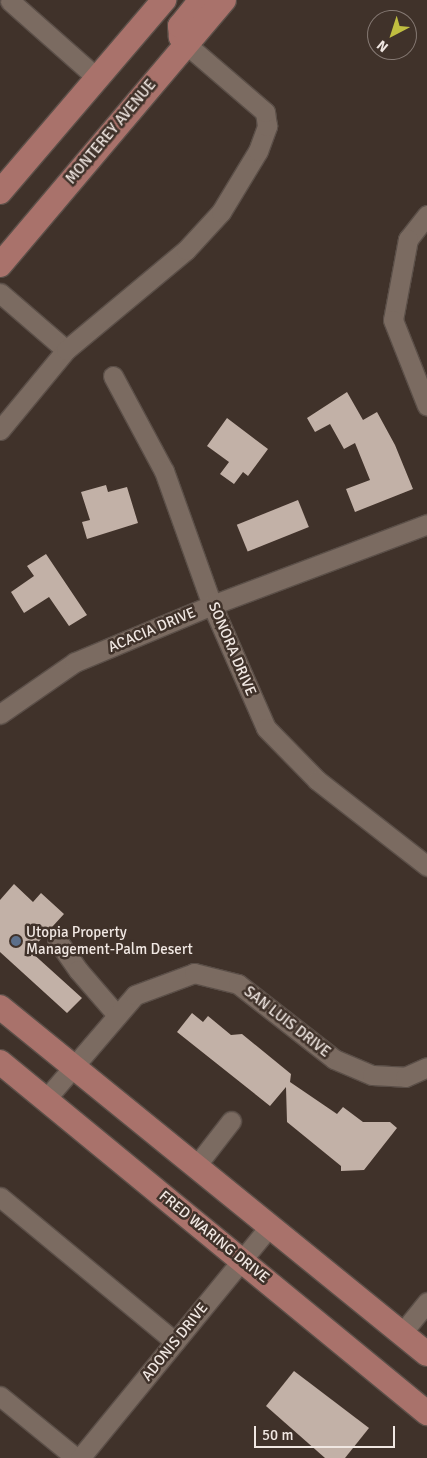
<!DOCTYPE html>
<html>
<head>
<meta charset="utf-8">
<style>
  body { margin:0 }
  #map { position:relative; width:427px; height:1458px; overflow:hidden; background:#40322a; font-family:Signika,sans-serif }
  div>[style] { position:absolute }
  [style*='--x'] { left:calc(var(--x)*1px); top:calc(var(--y)*1px); width:calc(var(--w)*1px); rotate:calc(var(--a)*1deg) }
  .building>* { inset:0; background:#c2b1a7; transform-origin:0 0 }
  .roads { filter:drop-shadow(1px 0 #5b4f48) drop-shadow(-1px 0 #5b4f48) drop-shadow(0 1px #5b4f48) drop-shadow(0 -1px #5b4f48) }
  .minor>* { height:19px; margin:-9.5px; padding:0 9.5px; transform-origin:9.5px; border-radius:9.5px; background:#7b6b61 }
  .major>* { height:24px; margin:-12px; padding:0 12px; transform-origin:12px; border-radius:12px; background:#a9726b }
  .dots>* { width:14px; height:14px; translate:-50% -50%; box-sizing:border-box; border:2px solid #40322a; border-radius:50% }
  span { translate:-50% -50%; white-space:nowrap; text-align:center; line-height:1.15; -webkit-text-stroke:5px #40322a; paint-order:stroke }
  .street-label { font-size:15px; color:#f0e7e2 }
  .poi-label { font-size:15px; color:#f0e7e2 }
  .left { translate:0 -50%; text-align:left }
  .north { position:absolute; left:367px; top:10px; width:50px; height:50px; box-sizing:border-box; background:#40322a; border:1px solid #867a74; border-radius:50%; rotate:220deg; font-size:14px; font-weight:700; line-height:20px; text-align:center; color:#f0e7e2 }
  .north::after { content:''; display:block; margin:auto; width:18px; height:22px; background:#c0be40; clip-path:polygon(50% 0,100% 100%,50% 72%,0 100%) }
  .scale { position:absolute; left:254px; top:1426px; width:141px; height:22px; box-sizing:border-box; border:2px solid #f0e7e2; border-top:0; padding-left:6px; font-size:15px; line-height:18px; white-space:nowrap; color:#f0e7e2; -webkit-text-stroke:4px #40322a; paint-order:stroke }
</style>
</head>
<body>
<div id="map">
  <div class="building">
    <i style="clip-path:polygon(347px 392px,363px 420px,377px 412px,395px 445px,413px 489px,355px 512px,346px 489px,370px 480px,355px 443px,344px 449px,330px 424px,315px 432px,307px 418px)"></i>
    <i style="clip-path:polygon(227px 418px,268px 449px,248px 476px,243px 472px,234px 484px,220px 474px,229px 462px,207px 446px)"></i>
    <i style="clip-path:polygon(106px 485px,108px 492px,127px 487px,138px 523px,87px 539px,82px 522px,90px 520px,81px 492px)"></i>
    <i style="left:298px;top:500px;width:29px;height:66px;rotate:68deg"></i>
    <i style="clip-path:polygon(46px 554px,87px 615px,69px 626px,49px 597px,24px 613px,11px 592px,34px 576px,27px 566px)"></i>
    <i style="clip-path:polygon(14px 884px,33px 902px,41px 893px,64px 914px,30px 951px,82px 998px,67px 1013px,0 952px,0 900px)"></i>
    <i style="clip-path:polygon(192px 1013px,203px 1022px,208px 1016px,231px 1035px,242px 1034px,291px 1074px,290px 1082px,337px 1114px,343px 1107px,363px 1122px,390px 1122px,397px 1128px,364px 1170px,341px 1171px,341px 1166px,287px 1122px,286px 1087px,270px 1106px,177px 1032px)"></i>
    <i style="clip-path:polygon(294px 1371px,369px 1428px,345px 1458px,325px 1458px,266px 1406px)"></i>
  </div>
  <div class="roads">
    <div class="minor">
      <i style="--x:10;--y:1;--w:116;--a:41.5"></i>
      <i style="--x:427;--y:215;--w:31;--a:128"></i>
      <i style="--x:408;--y:239;--w:82;--a:100.5"></i>
      <i style="--x:393;--y:320;--w:92;--a:68.4"></i>
      <i style="--x:0;--y:293;--w:87;--a:40.8"></i>
      <i style="--x:113;--y:376;--w:108;--a:61.8"></i>
      <i style="--x:164;--y:471;--w:142;--a:70.3"></i>
      <i style="--x:212;--y:605;--w:134;--a:66.3"></i>
      <i style="--x:266;--y:728;--w:73;--a:45.6"></i>
      <i style="--x:317;--y:780;--w:140;--a:38"></i>
      <i style="--x:0;--y:430;--w:104;--a:-50.5"></i>
      <i style="--x:66;--y:350;--w:156;--a:-39.8"></i>
      <i style="--x:186;--y:250;--w:52;--a:-47.4"></i>
      <i style="--x:221;--y:212;--w:71;--a:-58.8"></i>
      <i style="--x:258;--y:151;--w:27;--a:-70"></i>
      <i style="--x:267;--y:126;--w:14;--a:-98"></i>
      <i style="--x:265;--y:112;--w:104;--a:-139.3"></i>
      <i style="--x:0;--y:714;--w:91;--a:-34.7"></i>
      <i style="--x:75;--y:662;--w:148;--a:-22.6"></i>
      <i style="--x:212;--y:605;--w:230;--a:-20.6"></i>
      <i style="--x:57;--y:940;--w:37;--a:55"></i>
      <i style="--x:78;--y:970;--w:60;--a:49.1"></i>
      <i style="--x:45;--y:1100;--w:138;--a:-49.4"></i>
      <i style="--x:135;--y:995;--w:63;--a:-20.4"></i>
      <i style="--x:194;--y:973;--w:45;--a:14"></i>
      <i style="--x:238;--y:984;--w:122;--a:38"></i>
      <i style="--x:334;--y:1059;--w:41;--a:22.8"></i>
      <i style="--x:372;--y:1075;--w:33;--a:3"></i>
      <i style="--x:405;--y:1077;--w:24;--a:-24"></i>
      <i style="--x:196;--y:1166;--w:57;--a:-52.1"></i>
      <i style="--x:0;--y:1197;--w:227;--a:39.6"></i>
      <i style="--x:402;--y:1333;--w:40;--a:-51"></i>
      <i style="--x:0;--y:1396;--w:98;--a:39.2"></i>
      <i style="--x:80;--y:1458;--w:300;--a:-50.7"></i>
    </div>
    <div class="major">
      <i style="--x:186;--y:44;--w:9;--a:-126"></i>
      <i style="--x:181;--y:37;--w:11;--a:-95"></i>
      <i style="--x:180;--y:26;--w:33;--a:-51"></i>
      <i style="--x:0;--y:192;--w:253;--a:-49.5"></i>
      <i style="--x:0;--y:265;--w:347;--a:-49.8"></i>
      <i style="--x:0;--y:1007;--w:550;--a:39.1"></i>
      <i style="--x:0;--y:1062;--w:553;--a:39.42"></i>
    </div>
  </div>
  <div class="dots">
    <i style="left:16px;top:941px;background:#5c6f8a"></i>
  </div>
  <div class="street-label">
    <span style="left:111px;top:132px;rotate:-50deg">MONTEREY AVENUE</span>
    <span style="left:152px;top:630px;rotate:-23deg">ACACIA DRIVE</span>
    <span style="left:232px;top:649px;rotate:67deg">SONORA DRIVE</span>
    <span style="left:287px;top:1022px;rotate:38deg">SAN LUIS DRIVE</span>
    <span style="left:214px;top:1237px;rotate:39deg">FRED WARING DRIVE</span>
    <span style="left:175px;top:1342px;rotate:-51deg">ADONIS DRIVE</span>
  </div>
  <div class="poi-label">
    <span class="left" style="left:26px;top:941px">Utopia Property<br>Management-Palm Desert</span>
  </div>
  <div class="north">N</div>
  <div class="scale">50 m</div>
</div>
</body>
</html>
